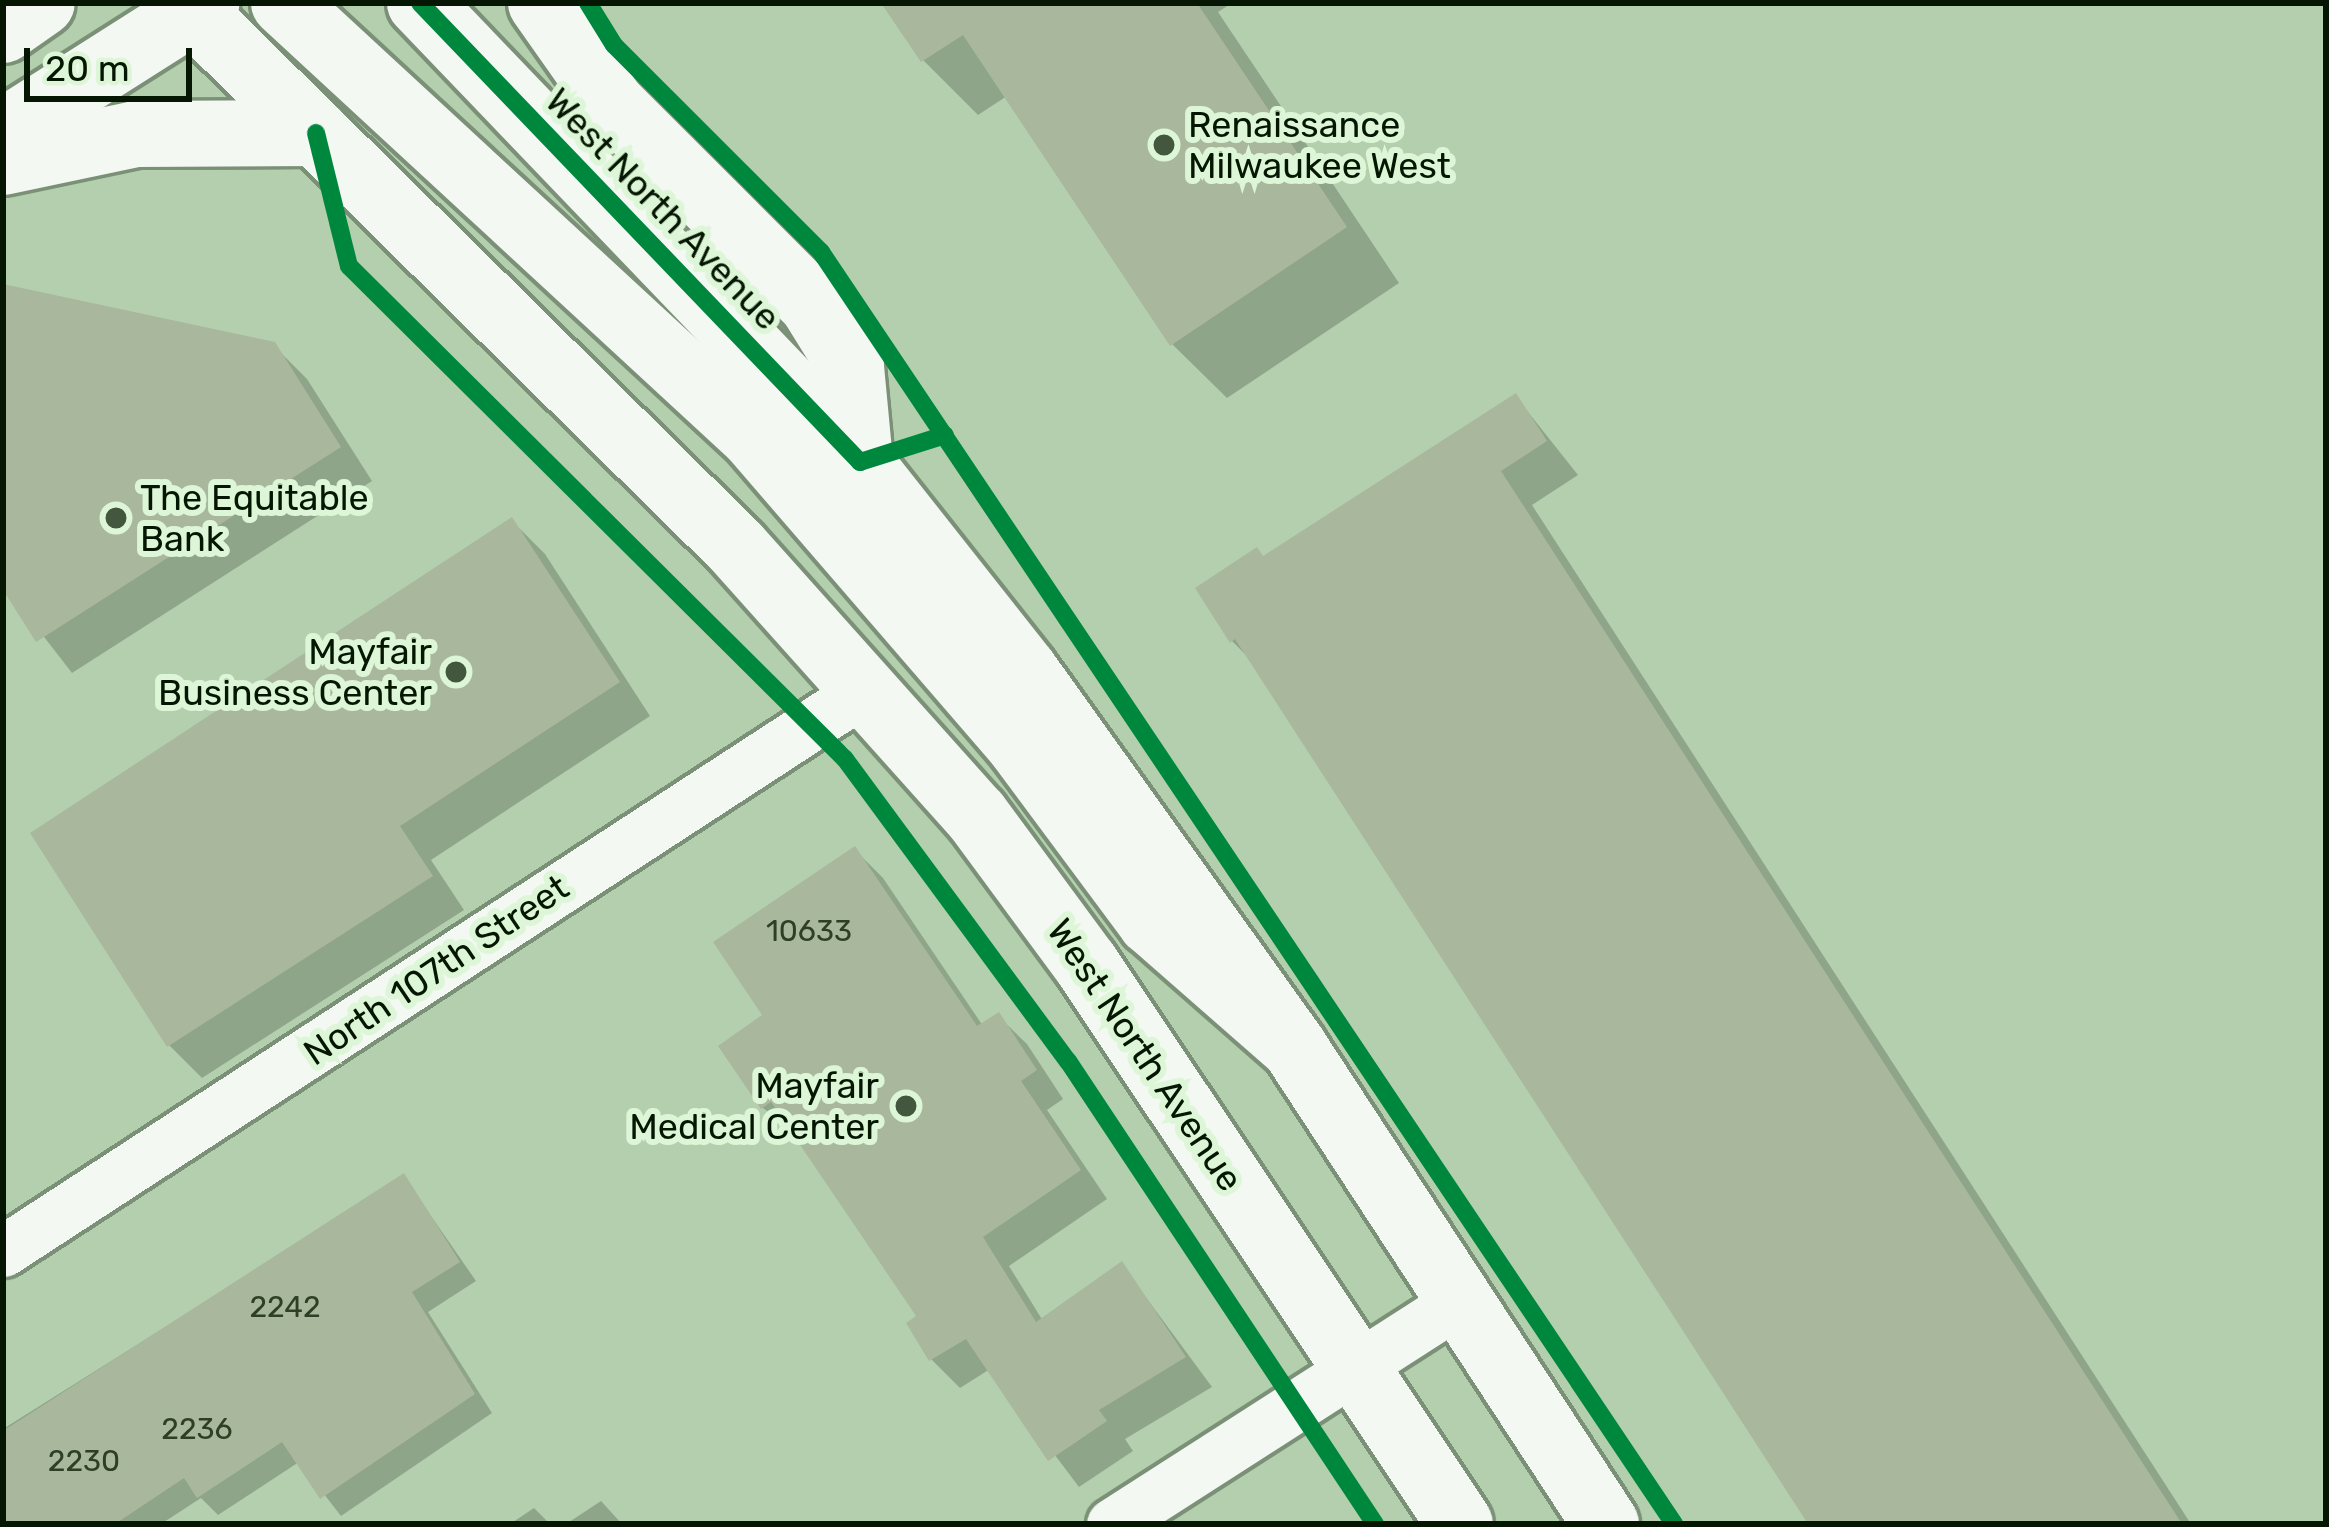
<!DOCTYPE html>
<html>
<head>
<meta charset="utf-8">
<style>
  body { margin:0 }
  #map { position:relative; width:2329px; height:1527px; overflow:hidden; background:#b3cfad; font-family:Rubik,sans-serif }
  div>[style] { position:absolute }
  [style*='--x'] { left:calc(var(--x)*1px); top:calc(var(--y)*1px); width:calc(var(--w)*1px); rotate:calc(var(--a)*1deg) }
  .shadow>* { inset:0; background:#0003 }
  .building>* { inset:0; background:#a9b89c }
  .roads { filter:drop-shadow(3px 0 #7b9177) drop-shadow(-3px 0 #7b9177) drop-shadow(0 3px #7b9177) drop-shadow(0 -3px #7b9177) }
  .minor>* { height:51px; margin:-25.5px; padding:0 25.5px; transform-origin:25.5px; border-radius:25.5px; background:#f4f8f3 }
  .secondary>* { height:66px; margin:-33px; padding:0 33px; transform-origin:33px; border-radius:33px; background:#f4f8f3 }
  .primary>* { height:66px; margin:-33px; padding:0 33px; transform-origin:33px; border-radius:33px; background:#f4f8f3 }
  .cycleway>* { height:18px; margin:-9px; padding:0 9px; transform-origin:9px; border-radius:9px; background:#00873e }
  .dots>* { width:33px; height:33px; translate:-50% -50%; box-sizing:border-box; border:6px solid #ddf6d7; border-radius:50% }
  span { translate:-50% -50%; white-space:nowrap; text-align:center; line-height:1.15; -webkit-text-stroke:12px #ddf6d7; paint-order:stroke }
  .number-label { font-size:30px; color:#2e3f28 }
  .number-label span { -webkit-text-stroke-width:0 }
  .poi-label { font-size:36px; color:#051702 }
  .left { translate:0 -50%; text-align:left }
  .right { translate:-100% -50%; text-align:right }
  .street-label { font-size:36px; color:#051702 }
  .frame { position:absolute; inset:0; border:6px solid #051702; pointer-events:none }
  .scale { position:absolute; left:24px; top:48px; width:168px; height:54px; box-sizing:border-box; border:6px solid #051702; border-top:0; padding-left:15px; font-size:36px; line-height:42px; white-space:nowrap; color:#051702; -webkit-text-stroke:9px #ddf6d7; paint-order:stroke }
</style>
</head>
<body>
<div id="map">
  <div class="shadow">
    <i style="clip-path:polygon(885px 3px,1232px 3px,1218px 12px,1399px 283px,1227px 398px,1172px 344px,1007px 96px,978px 115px,923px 60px)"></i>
    <i style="clip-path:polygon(3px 301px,273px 345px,307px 379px,372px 481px,72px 673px,3px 584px)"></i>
    <i style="clip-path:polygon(1516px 397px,1578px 475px,1532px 505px,2191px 1524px,1811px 1524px,1254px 663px,1232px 641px,1264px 559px)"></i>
    <i style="clip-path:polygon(512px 521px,545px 554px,650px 716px,431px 860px,464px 910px,202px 1078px,169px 1045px)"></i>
    <i style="clip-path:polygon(855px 850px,883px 878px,983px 1026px,998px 1016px,1027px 1044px,1063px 1099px,1047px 1110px,1107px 1199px,1009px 1266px,1043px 1321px,1122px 1265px,1212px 1387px,1125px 1439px,1133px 1451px,1079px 1487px,990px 1369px,960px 1388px,932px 1360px,921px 1317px,796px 1133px,763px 1108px,766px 1016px)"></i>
    <i style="clip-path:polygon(404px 1177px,476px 1281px,428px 1312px,492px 1413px,341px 1516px,299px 1462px,218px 1515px,201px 1498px,161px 1524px,3px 1524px,3px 1429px)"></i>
    <i style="clip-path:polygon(601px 1501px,622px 1524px,566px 1524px)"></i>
    <i style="clip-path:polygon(534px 1508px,550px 1524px,510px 1524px)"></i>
  </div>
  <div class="building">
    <i style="clip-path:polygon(881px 3px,1197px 3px,1347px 227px,1170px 346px,963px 35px,921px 62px)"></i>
    <i style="clip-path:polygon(3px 284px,275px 342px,341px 447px,36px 642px,3px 590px)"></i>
    <i style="clip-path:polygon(1516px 393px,1547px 441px,1501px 471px,2182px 1524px,1808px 1524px,1235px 639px,1230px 643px,1195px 588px,1257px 547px,1263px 556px)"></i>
    <i style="clip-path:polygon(512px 517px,620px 682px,400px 826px,433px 876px,167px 1047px,30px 833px)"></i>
    <i style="clip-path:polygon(855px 846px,977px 1026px,999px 1012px,1037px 1070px,1021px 1081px,1081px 1170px,983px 1237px,1036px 1322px,1122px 1261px,1186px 1357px,1099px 1410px,1107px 1421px,1048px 1461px,966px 1339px,929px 1361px,906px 1323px,916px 1316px,771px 1102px,761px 1109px,718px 1046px,762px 1015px,713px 942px)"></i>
    <i style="clip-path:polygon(404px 1173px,460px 1262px,412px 1292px,475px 1394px,320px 1499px,282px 1442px,197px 1498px,184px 1478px,115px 1524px,3px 1524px,3px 1431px)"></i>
  </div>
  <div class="roads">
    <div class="minor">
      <i style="--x:3;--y:1251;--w:1032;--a:-33.06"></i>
      <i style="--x:1112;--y:1524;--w:411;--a:-32.7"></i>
    </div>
    <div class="secondary">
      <i style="--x:184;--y:3;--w:776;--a:44.58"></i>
      <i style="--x:737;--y:548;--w:358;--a:48.2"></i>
      <i style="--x:976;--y:815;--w:185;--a:53.6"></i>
      <i style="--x:1086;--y:964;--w:673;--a:56.26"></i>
      <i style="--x:420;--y:3;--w:636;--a:46.21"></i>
      <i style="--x:860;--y:462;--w:266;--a:51.7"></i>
      <i style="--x:1025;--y:671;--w:462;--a:54.4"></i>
      <i style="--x:1294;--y:1047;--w:570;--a:56.81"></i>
    </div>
    <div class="primary">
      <i style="--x:284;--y:3;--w:638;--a:42.71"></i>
      <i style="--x:753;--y:436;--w:411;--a:49.2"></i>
      <i style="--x:1021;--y:747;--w:218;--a:53.4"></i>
      <i style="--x:1151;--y:922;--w:190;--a:41.2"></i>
      <i style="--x:541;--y:3;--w:123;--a:54.9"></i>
      <i style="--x:612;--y:104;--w:283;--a:45"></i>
      <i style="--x:812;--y:304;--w:74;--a:58.2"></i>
      <i style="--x:851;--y:367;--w:95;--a:84.6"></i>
      <i style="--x:3;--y:30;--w:47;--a:-34.7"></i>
      <i style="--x:3;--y:132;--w:241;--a:-32.4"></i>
      <i style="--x:3;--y:162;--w:136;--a:-11.9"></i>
      <i style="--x:136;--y:134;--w:180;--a:-0.3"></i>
    </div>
  </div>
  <div class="cycleway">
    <i style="--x:420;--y:3;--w:636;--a:46.21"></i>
    <i style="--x:860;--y:462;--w:89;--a:-17.6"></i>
    <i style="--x:588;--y:3;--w:49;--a:58.2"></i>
    <i style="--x:614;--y:45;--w:293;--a:45"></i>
    <i style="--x:821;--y:252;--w:1532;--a:56.15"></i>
    <i style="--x:316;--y:133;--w:137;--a:76.1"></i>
    <i style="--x:349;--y:266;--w:699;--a:44.83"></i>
    <i style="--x:845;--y:759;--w:375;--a:53.6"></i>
    <i style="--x:1068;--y:1061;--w:556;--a:56.45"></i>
  </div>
  <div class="dots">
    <i style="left:1164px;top:145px;background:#42573e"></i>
    <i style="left:116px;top:518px;background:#42573e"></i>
    <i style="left:456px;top:672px;background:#42573e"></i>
    <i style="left:906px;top:1106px;background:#42573e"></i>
  </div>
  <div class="number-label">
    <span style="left:809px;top:931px">10633</span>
    <span style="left:285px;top:1307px">2242</span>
    <span style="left:197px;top:1429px">2236</span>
    <span style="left:84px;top:1461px">2230</span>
  </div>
  <div class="poi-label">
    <span class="left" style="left:1188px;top:145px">Renaissance<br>Milwaukee West</span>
    <span class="left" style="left:140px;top:518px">The Equitable<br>Bank</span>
    <span class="right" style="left:432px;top:672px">Mayfair<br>Business Center</span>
    <span class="right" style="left:879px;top:1106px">Mayfair<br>Medical Center</span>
  </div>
  <div class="street-label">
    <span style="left:663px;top:209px;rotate:46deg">West North Avenue</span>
    <span style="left:436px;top:970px;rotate:-34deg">North 107th Street</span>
    <span style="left:1145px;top:1055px;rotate:56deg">West North Avenue</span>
  </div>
  <div class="frame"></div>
  <div class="scale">20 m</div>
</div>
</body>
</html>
